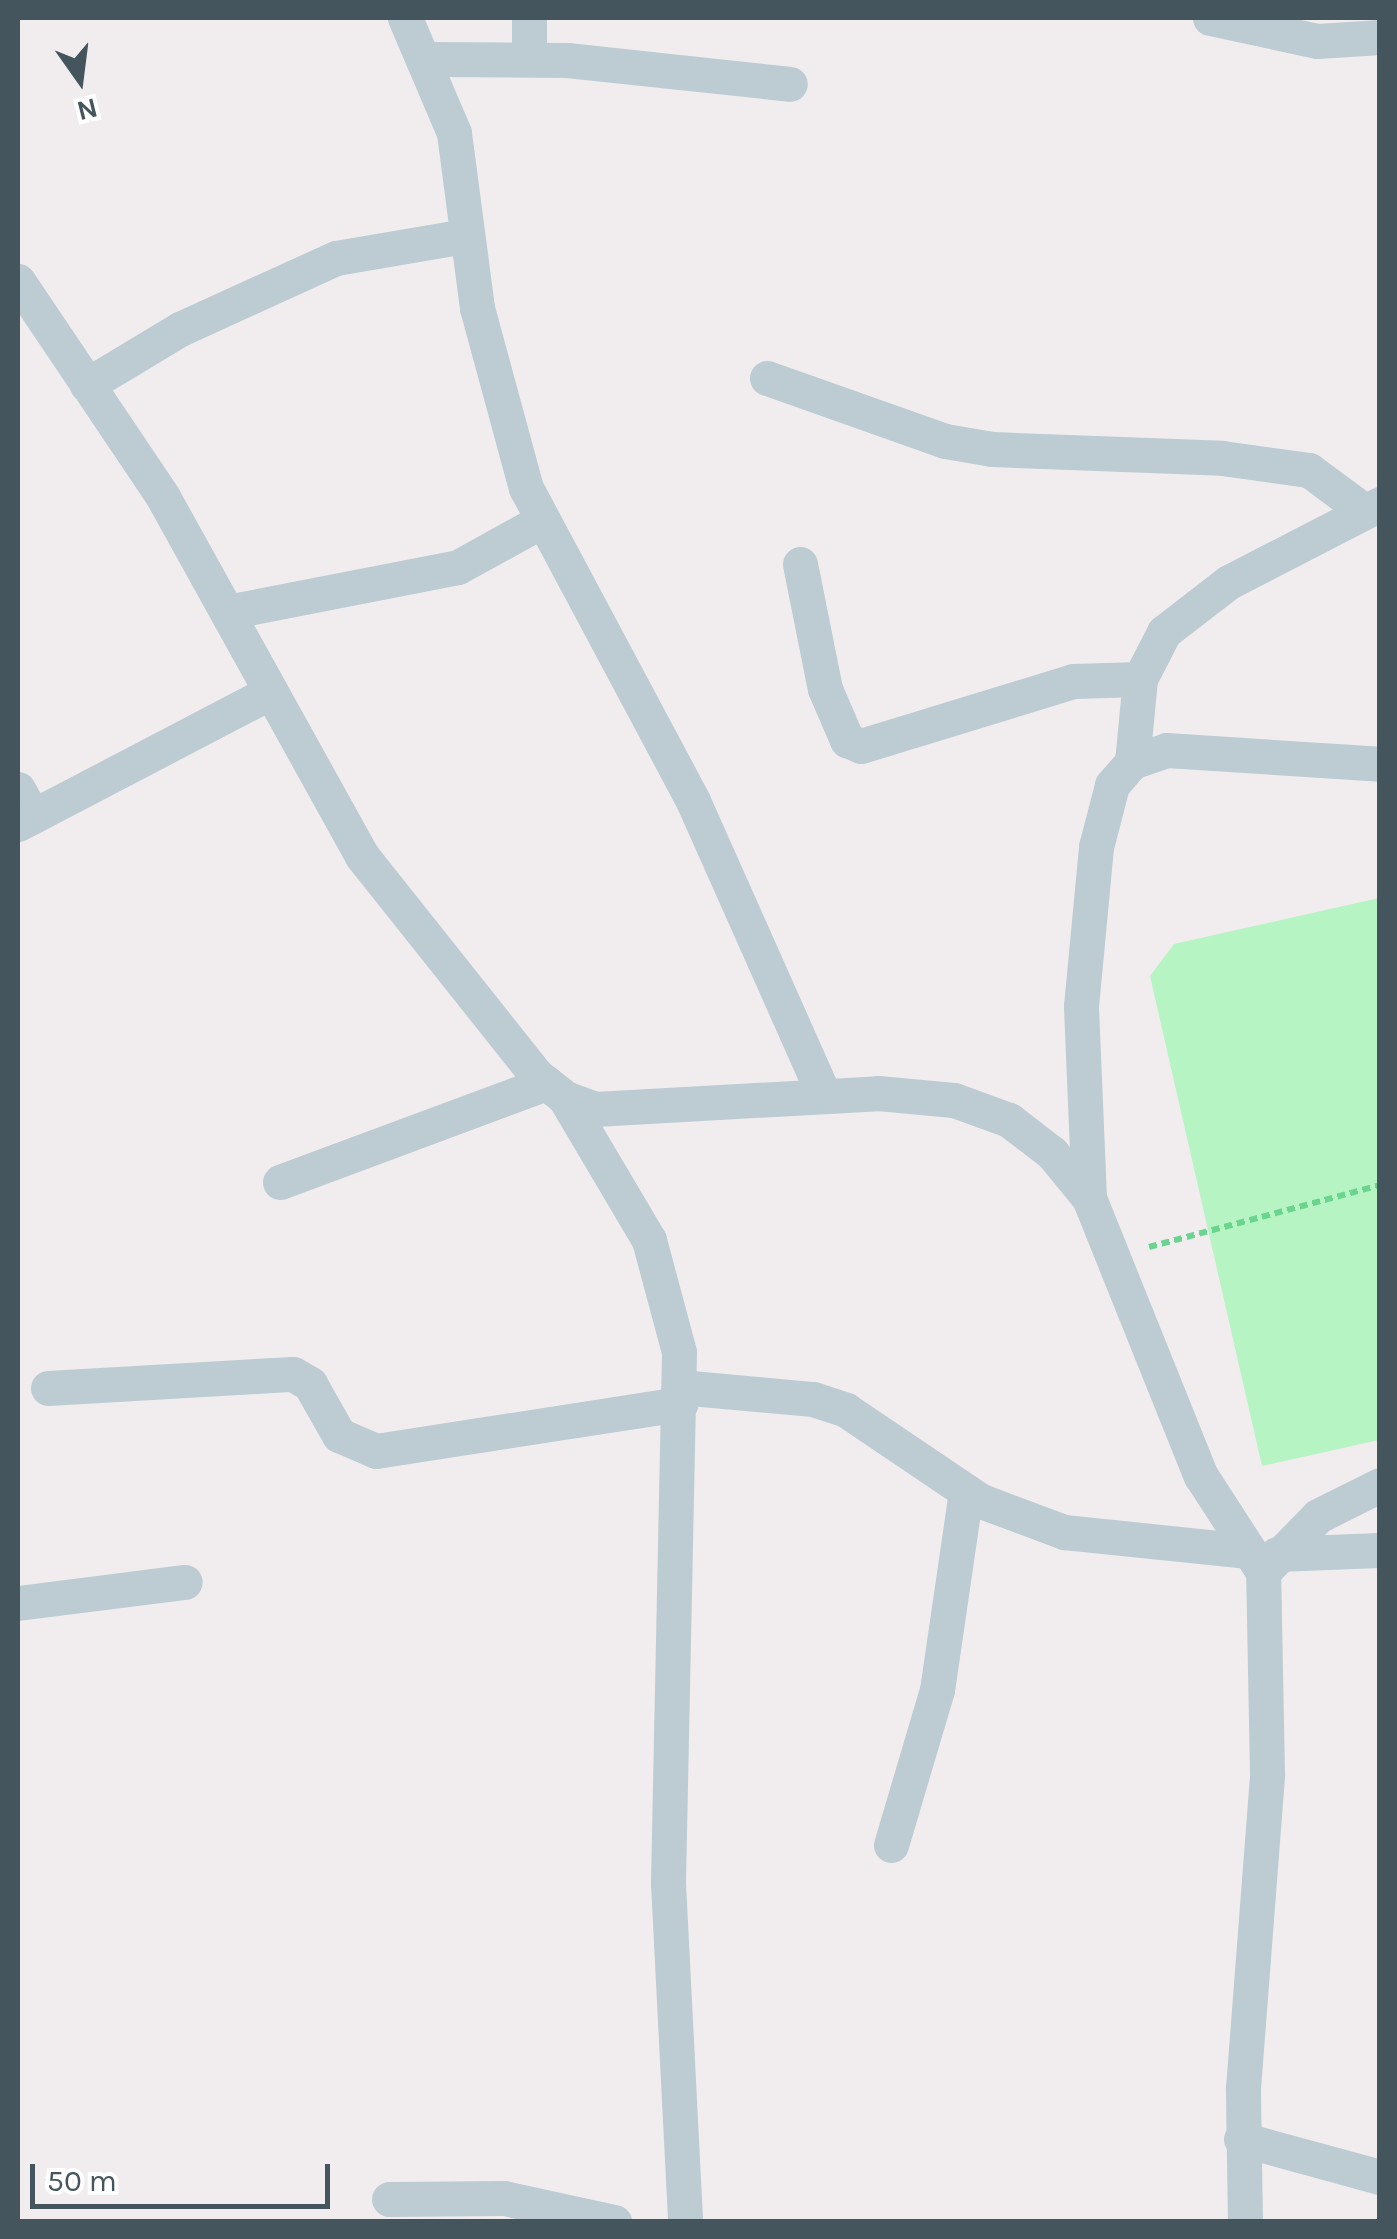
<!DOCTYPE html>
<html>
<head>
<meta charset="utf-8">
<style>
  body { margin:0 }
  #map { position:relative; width:1397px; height:2239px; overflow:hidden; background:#f1edee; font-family:Karla,sans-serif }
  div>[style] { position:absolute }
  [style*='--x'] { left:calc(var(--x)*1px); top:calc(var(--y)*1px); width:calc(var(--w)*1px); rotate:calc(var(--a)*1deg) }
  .green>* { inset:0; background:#b6f4c4 }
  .path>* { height:6px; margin-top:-3px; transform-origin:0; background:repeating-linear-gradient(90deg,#6bd58f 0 8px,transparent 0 13px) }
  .minor>* { height:35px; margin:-17.5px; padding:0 17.5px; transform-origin:17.5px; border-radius:17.5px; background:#bcccd2 }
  span { translate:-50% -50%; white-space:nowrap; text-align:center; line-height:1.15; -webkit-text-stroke:10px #fff; paint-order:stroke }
  .frame { position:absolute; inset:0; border:20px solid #44555d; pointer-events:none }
  .north { position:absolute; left:30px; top:30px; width:100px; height:100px; -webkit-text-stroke:8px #fff; paint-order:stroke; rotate:166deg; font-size:28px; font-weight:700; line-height:40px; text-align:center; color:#44555d }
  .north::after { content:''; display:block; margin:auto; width:35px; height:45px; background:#44555d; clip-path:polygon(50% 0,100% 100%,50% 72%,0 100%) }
  .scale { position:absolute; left:30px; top:2164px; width:300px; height:45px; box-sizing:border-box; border:5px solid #44555d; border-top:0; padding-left:12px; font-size:30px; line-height:35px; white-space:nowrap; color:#44555d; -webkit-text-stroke:8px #fff; paint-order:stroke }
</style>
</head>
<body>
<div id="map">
  <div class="green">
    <i style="clip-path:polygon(1379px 898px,1379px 1440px,1262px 1466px,1150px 976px,1174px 944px)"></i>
  </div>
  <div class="path">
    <i style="--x:1149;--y:1247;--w:239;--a:-15"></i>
  </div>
  <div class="minor">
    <i style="--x:405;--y:18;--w:125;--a:66.9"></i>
    <i style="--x:454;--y:133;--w:177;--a:82.5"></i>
    <i style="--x:477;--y:308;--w:187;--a:74.8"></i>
    <i style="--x:526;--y:488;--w:355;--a:61.9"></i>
    <i style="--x:693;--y:801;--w:320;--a:66"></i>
    <i style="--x:1210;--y:18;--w:109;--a:12.1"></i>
    <i style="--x:1317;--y:41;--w:63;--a:-3.6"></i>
    <i style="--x:529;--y:57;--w:39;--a:-90"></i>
    <i style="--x:426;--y:59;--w:141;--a:0.4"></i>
    <i style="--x:567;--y:60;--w:224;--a:6.1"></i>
    <i style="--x:18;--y:281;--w:260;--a:56.1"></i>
    <i style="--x:163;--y:497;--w:410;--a:61"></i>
    <i style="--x:362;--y:856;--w:280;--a:51.5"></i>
    <i style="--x:536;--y:1075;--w:37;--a:38"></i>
    <i style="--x:565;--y:1098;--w:32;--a:20"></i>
    <i style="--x:595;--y:1109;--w:283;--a:-3.2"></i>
    <i style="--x:878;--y:1093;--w:76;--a:5.3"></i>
    <i style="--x:954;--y:1100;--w:59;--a:20"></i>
    <i style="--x:1009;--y:1120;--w:54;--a:37.5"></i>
    <i style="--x:1052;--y:1153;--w:58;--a:50.6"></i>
    <i style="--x:1089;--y:1198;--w:300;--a:68.1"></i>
    <i style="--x:1201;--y:1476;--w:114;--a:57.1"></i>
    <i style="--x:767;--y:378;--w:189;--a:19.5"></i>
    <i style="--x:945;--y:441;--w:48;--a:9.7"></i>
    <i style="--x:992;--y:449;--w:230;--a:2.2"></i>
    <i style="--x:1222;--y:458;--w:88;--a:7.9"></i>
    <i style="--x:1309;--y:470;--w:67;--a:36.5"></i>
    <i style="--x:87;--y:385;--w:109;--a:-31.1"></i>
    <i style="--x:180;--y:329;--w:171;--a:-24.5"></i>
    <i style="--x:336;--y:258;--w:131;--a:-9.7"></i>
    <i style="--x:800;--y:564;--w:127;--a:78.7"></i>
    <i style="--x:825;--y:689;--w:56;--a:66.7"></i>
    <i style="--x:847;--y:740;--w:15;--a:23"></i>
    <i style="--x:861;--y:746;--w:222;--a:-17"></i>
    <i style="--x:1073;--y:681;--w:67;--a:-1.7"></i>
    <i style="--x:227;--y:612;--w:235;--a:-11"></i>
    <i style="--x:458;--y:567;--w:97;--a:-28.9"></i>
    <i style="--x:1132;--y:762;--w:83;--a:-84.5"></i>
    <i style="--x:1140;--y:679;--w:53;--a:-62.9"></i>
    <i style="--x:1164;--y:632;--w:82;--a:-37.6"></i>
    <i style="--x:1229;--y:582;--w:170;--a:-27.3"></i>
    <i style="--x:18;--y:789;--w:31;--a:61"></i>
    <i style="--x:18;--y:824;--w:283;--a:-27.6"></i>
    <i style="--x:565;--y:1098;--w:165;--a:59.4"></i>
    <i style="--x:649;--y:1240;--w:116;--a:75"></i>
    <i style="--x:679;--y:1352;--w:531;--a:91.19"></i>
    <i style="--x:668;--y:1883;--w:339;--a:87.1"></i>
    <i style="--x:280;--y:1182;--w:284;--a:-20.4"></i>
    <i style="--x:1089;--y:1198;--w:192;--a:-92.4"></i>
    <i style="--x:1081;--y:1006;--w:160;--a:-84.6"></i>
    <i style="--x:1096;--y:847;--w:64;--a:-75.5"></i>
    <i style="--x:1112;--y:785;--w:30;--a:-49"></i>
    <i style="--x:1132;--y:762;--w:36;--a:-19"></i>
    <i style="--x:1166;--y:750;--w:214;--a:3.7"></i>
    <i style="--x:680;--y:1387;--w:134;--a:5.2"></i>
    <i style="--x:813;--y:1399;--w:35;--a:18"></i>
    <i style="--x:846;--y:1410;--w:163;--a:34"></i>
    <i style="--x:981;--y:1501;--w:89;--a:20.5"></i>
    <i style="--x:1064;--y:1532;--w:186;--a:5.9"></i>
    <i style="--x:48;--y:1388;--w:245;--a:-3.3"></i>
    <i style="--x:293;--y:1374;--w:20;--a:30"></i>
    <i style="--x:310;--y:1384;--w:59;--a:60.4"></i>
    <i style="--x:339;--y:1435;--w:40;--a:23.4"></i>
    <i style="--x:376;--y:1451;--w:308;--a:-8.8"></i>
    <i style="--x:1277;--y:1554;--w:103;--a:-2.2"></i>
    <i style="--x:18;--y:1603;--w:168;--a:-7.2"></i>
    <i style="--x:891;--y:1845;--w:162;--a:-73.5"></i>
    <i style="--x:937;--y:1690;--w:201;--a:-81.7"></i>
    <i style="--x:1241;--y:2139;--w:144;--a:15.3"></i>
    <i style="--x:389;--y:2199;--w:115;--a:-0.5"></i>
    <i style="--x:504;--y:2198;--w:113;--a:12.3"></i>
    <i style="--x:1245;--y:2222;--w:134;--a:-90.9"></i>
    <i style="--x:1243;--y:2088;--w:315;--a:-85.6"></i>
    <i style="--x:1267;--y:1774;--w:202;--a:-91.1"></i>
    <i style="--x:1263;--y:1572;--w:78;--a:-45.5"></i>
    <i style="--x:1318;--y:1516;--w:69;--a:-26.6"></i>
  </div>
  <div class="frame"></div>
  <div class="north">N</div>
  <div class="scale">50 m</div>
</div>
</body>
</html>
